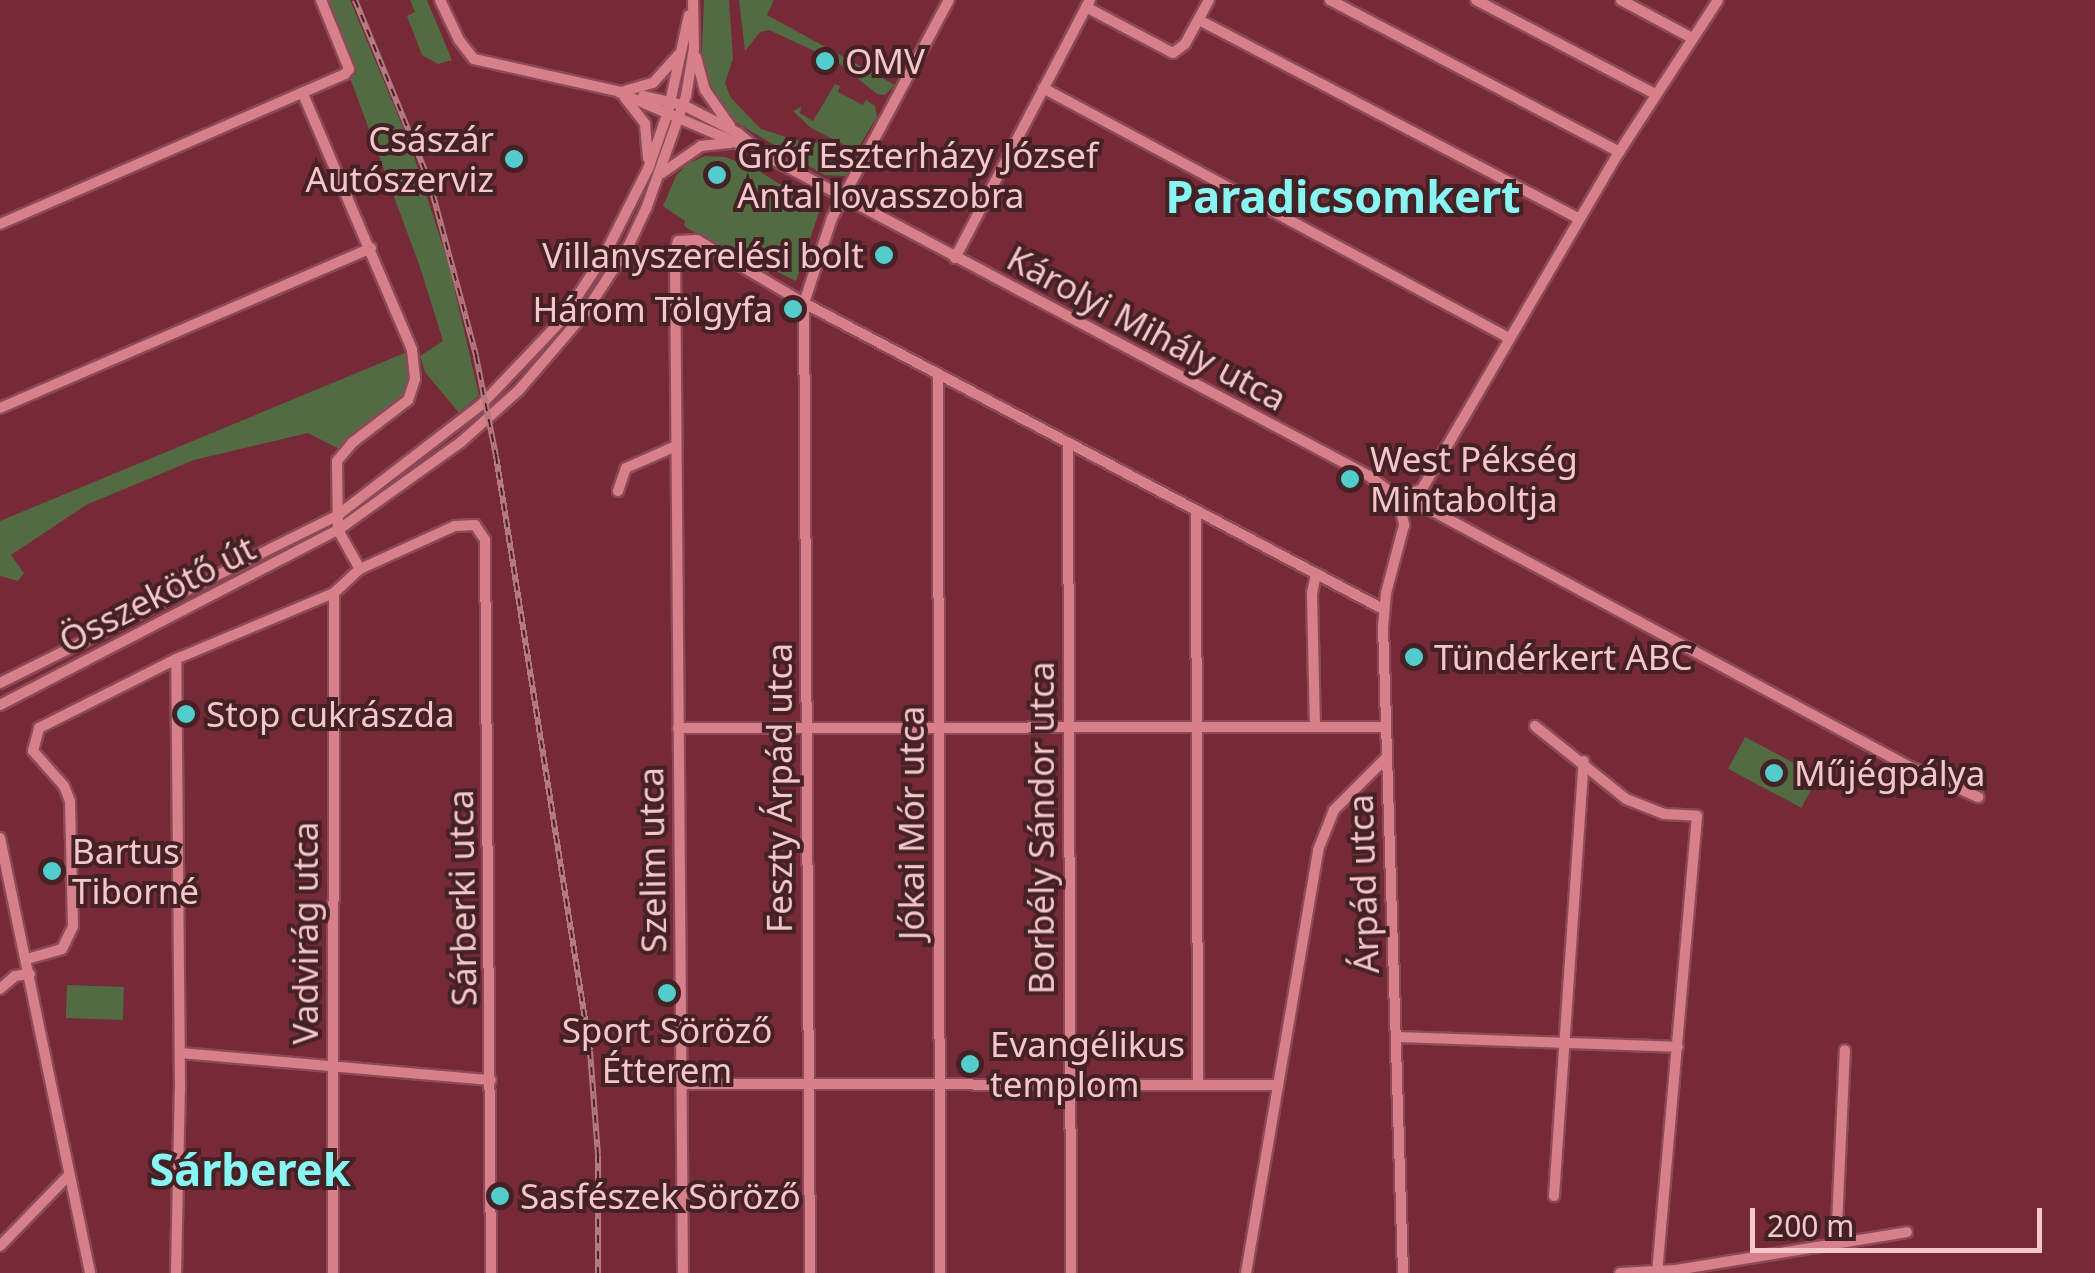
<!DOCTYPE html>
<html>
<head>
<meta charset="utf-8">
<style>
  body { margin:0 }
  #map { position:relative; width:2095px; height:1273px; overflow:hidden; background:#762936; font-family:"Noto Sans",sans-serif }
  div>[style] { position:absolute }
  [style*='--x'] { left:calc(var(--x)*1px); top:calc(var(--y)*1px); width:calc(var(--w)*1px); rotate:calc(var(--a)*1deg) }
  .green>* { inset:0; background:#526b42; transform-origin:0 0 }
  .roads { filter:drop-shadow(2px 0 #8c4958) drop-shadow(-2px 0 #8c4958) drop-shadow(0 2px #8c4958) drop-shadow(0 -2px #8c4958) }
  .minor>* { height:10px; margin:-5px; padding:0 5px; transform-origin:5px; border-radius:5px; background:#d78089 }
  .rail>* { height:6px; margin-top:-3px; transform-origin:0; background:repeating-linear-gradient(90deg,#442125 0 8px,#b67881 0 16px); box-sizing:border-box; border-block:2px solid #b67881 }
  .dots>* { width:28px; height:28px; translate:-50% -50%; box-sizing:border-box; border:5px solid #442125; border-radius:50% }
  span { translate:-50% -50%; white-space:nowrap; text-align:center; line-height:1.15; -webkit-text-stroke:8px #442125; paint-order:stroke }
  .poi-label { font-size:35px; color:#f5c6ca }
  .left { translate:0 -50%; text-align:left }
  .right { translate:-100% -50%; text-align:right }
  .street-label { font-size:35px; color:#f5c6ca }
  .district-label { font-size:45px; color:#89f5f2; font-weight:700 }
  .scale { position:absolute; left:1750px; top:1208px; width:292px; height:45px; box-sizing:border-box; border:5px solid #f5c6ca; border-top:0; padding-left:12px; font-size:30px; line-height:35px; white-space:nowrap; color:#f5c6ca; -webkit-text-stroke:8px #442125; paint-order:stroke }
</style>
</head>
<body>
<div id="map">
  <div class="green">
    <i style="clip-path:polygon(325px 0,350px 0,410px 144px,449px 265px,479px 395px,459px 413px,425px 372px,420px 356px,443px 341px,420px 267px,350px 78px,356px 74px)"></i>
    <i style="clip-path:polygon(410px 0,427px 0,452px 60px,438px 64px,422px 55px,407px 16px,415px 12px)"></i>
    <i style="clip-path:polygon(704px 0,729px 0,733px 59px,725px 83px,731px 98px,761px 129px,812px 145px,814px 141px,844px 156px,849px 169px,846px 176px,824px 175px,729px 118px,701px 69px)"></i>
    <i style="clip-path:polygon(739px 0,774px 0,767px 15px,895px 85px,885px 95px,877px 94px,836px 61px,769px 30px,760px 32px,745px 51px)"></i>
    <i style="clip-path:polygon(835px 84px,840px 86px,838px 92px,863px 105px,866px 100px,875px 106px,877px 117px,858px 148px,848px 147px,811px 128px,793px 111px,801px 107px,800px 113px,813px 121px)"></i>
    <i style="clip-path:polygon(705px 156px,725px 157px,754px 168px,820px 209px,796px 281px,771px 269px,767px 276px,684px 226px,685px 221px,663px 206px,676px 176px,687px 164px)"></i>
    <i style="clip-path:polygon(412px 350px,413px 390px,343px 451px,308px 433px,194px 460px,86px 505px,11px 555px,24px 573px,18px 581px,0 576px,0 521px)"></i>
    <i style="left:1745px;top:737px;width:83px;height:36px;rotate:28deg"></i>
    <i style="left:67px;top:985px;width:57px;height:33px;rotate:2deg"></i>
  </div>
  <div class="roads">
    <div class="minor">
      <i style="--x:440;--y:0;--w:44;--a:64.6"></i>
      <i style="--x:459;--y:40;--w:24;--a:52"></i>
      <i style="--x:474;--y:59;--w:156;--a:12.6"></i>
      <i style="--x:1330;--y:0;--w:327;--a:27.7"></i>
      <i style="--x:1476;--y:0;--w:202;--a:27.7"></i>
      <i style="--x:1621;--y:0;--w:81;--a:28.2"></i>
      <i style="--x:1086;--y:7;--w:98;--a:27.9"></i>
      <i style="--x:1173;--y:53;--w:15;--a:-37"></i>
      <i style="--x:1185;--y:44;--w:50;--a:-61.4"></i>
      <i style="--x:1199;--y:20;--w:429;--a:27.6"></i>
      <i style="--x:696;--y:57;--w:34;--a:75"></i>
      <i style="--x:705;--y:90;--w:44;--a:55.2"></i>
      <i style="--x:1043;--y:88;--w:529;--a:28.21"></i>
      <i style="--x:621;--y:92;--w:33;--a:-16"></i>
      <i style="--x:653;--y:83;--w:39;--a:-48"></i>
      <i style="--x:620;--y:93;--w:153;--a:23.1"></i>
      <i style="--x:761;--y:153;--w:688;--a:27.98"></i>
      <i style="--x:1369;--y:476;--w:36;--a:37"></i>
      <i style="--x:1398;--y:498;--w:28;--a:77"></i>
      <i style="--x:1404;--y:525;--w:70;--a:104.8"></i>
      <i style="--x:1386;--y:593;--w:32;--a:95"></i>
      <i style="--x:1383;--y:625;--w:648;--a:88.23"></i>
      <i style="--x:303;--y:94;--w:278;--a:66.9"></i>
      <i style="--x:412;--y:350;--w:29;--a:84"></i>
      <i style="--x:415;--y:379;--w:22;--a:108"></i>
      <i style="--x:408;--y:400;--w:69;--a:142.6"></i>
      <i style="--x:353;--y:442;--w:25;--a:130"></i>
      <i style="--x:337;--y:461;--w:69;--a:89.2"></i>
      <i style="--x:338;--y:530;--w:45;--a:60.6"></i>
      <i style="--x:643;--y:96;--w:41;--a:12.7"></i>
      <i style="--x:683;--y:105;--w:62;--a:27"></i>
      <i style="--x:738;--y:133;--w:25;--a:40"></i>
      <i style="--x:625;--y:98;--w:33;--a:52"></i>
      <i style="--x:645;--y:124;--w:34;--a:85"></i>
      <i style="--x:662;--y:173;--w:47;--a:-34.7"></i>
      <i style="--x:701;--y:146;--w:30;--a:-6"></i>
      <i style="--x:0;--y:224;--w:376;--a:-23.5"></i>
      <i style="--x:345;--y:74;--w:6;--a:-51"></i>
      <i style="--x:349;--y:69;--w:74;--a:-112.1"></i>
      <i style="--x:955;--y:258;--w:291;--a:-62.4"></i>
      <i style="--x:938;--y:374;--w:899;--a:89.87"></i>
      <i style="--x:0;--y:408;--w:404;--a:-23.3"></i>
      <i style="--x:1068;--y:443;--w:830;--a:89.79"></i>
      <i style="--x:618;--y:491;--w:24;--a:-71"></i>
      <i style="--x:626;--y:468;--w:55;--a:-23.7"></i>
      <i style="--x:1398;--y:498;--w:33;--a:20"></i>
      <i style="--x:1429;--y:509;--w:544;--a:28.22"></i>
      <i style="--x:1908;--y:766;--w:77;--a:23.9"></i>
      <i style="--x:1399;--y:498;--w:25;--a:-21"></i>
      <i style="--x:1422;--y:489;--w:390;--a:-59.7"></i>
      <i style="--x:1619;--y:152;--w:181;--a:-56.9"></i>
      <i style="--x:1196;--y:511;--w:574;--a:89.8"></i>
      <i style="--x:0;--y:683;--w:377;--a:-26.4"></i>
      <i style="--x:338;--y:515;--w:180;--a:-37.6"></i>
      <i style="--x:481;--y:405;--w:116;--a:-46.4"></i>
      <i style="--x:561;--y:321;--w:80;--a:-56.7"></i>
      <i style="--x:605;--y:254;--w:95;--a:-63.2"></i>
      <i style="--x:648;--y:169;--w:60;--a:-70.7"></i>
      <i style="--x:668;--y:112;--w:99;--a:-77.8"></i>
      <i style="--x:0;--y:705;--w:381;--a:-27.4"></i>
      <i style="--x:338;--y:530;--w:151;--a:-35.6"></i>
      <i style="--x:461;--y:442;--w:78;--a:-41.9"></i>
      <i style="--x:519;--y:390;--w:101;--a:-49.4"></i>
      <i style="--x:585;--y:313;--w:81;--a:-57.1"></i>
      <i style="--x:629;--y:245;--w:40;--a:-65"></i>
      <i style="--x:646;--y:209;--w:120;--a:-70.5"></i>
      <i style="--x:686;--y:96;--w:49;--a:-80.5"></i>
      <i style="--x:694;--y:48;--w:48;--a:-91.2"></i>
      <i style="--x:1535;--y:726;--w:117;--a:38.7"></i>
      <i style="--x:1626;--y:799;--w:41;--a:21.5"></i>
      <i style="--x:1664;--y:814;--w:33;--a:3"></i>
      <i style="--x:1697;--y:816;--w:459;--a:95"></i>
      <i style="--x:1315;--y:727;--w:134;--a:-91.3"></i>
      <i style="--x:1312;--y:593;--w:19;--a:-78"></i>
      <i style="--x:678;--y:728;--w:708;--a:-0.08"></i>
      <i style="--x:0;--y:838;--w:444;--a:78.3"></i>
      <i style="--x:27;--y:959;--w:36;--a:-16"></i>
      <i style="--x:62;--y:949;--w:25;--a:-64"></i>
      <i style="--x:73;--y:926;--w:125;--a:-91.4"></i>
      <i style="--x:70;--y:801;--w:16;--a:-112"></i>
      <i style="--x:64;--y:786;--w:47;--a:-131.5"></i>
      <i style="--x:33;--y:751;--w:24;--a:-75"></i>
      <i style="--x:39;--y:728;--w:153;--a:-26.7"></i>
      <i style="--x:176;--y:659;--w:171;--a:-22.7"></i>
      <i style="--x:334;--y:593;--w:35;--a:-43"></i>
      <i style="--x:360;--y:569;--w:104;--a:-24.4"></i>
      <i style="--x:455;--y:526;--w:20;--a:-3"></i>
      <i style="--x:475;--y:525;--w:18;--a:56"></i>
      <i style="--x:485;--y:540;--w:733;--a:89.53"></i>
      <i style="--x:0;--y:989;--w:20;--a:-41"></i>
      <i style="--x:15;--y:976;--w:15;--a:-8"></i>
      <i style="--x:1396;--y:1037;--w:282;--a:2"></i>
      <i style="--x:180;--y:1053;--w:312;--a:5"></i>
      <i style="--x:682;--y:1084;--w:596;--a:0.1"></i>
      <i style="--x:1554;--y:1196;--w:436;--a:-86.1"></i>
      <i style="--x:0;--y:1246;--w:99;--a:-45.8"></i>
      <i style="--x:1836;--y:1246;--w:196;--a:-87.4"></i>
      <i style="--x:176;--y:1273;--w:184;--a:-88.8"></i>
      <i style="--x:180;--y:1089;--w:430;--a:-90.5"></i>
      <i style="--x:333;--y:1273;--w:680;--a:-89.92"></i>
      <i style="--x:683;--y:1273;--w:1020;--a:-90.45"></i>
      <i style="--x:675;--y:253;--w:12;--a:-76"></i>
      <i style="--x:678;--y:241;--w:19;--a:-3"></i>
      <i style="--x:697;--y:240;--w:124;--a:30.5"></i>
      <i style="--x:804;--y:303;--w:655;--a:27.86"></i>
      <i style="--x:810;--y:1273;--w:970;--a:-90.35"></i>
      <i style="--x:804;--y:303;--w:89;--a:-71.8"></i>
      <i style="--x:832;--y:218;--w:247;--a:-61.8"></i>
      <i style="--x:1246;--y:1273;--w:429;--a:-80.3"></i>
      <i style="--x:1318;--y:850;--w:43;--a:-68.2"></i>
      <i style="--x:1334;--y:810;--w:74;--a:-45"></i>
      <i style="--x:1620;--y:1273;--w:56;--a:-3.1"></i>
      <i style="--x:1676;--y:1270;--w:234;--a:-9.3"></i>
    </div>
  </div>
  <div class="rail">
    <i style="--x:355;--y:0;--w:195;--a:67.7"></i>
    <i style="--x:429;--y:180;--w:182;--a:75"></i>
    <i style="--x:476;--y:356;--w:102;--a:78.7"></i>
    <i style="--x:496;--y:456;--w:602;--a:81.02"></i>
    <i style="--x:590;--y:1051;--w:104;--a:85.6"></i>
    <i style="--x:598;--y:1155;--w:118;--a:90"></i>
  </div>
  <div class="dots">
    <i style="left:825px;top:61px;background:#53cdcb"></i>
    <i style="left:514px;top:159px;background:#53cdcb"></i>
    <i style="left:717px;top:175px;background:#53cdcb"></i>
    <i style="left:884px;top:255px;background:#53cdcb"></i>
    <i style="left:793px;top:309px;background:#53cdcb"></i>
    <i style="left:1350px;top:479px;background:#53cdcb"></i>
    <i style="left:1414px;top:657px;background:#53cdcb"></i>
    <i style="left:186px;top:714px;background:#53cdcb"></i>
    <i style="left:1774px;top:773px;background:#53cdcb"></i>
    <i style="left:52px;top:871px;background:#53cdcb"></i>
    <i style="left:667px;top:993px;background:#53cdcb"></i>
    <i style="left:970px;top:1064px;background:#53cdcb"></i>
    <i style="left:500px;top:1196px;background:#53cdcb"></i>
  </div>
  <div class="poi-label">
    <span class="left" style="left:845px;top:61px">OMV</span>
    <span class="right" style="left:494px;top:159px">Császár<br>Autószerviz</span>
    <span class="left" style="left:737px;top:175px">Gróf Eszterházy József<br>Antal lovasszobra</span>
    <span class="right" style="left:864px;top:255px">Villanyszerelési bolt</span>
    <span class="right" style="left:773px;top:309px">Három Tölgyfa</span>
    <span class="left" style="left:1370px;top:479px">West Pékség<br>Mintaboltja</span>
    <span class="left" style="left:1434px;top:657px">Tündérkert ABC</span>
    <span class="left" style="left:206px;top:714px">Stop cukrászda</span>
    <span class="left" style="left:1794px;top:773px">Műjégpálya</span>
    <span class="left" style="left:72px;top:871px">Bartus<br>Tiborné</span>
    <span style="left:667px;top:1050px">Sport Söröző<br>Étterem</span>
    <span class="left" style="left:990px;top:1064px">Evangélikus<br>templom</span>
    <span class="left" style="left:520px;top:1196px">Sasfészek Söröző</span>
  </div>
  <div class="street-label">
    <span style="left:1147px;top:328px;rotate:28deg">Károlyi Mihály utca</span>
    <span style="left:157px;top:594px;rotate:-27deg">Összekötő út</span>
    <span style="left:779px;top:788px;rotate:-90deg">Feszty Árpád utca</span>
    <span style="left:911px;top:823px;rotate:-90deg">Jókai Mór utca</span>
    <span style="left:1041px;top:828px;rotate:-90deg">Borbély Sándor utca</span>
    <span style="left:652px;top:860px;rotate:-91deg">Szelim utca</span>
    <span style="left:1363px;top:884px;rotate:-92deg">Árpád utca</span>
    <span style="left:462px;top:898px;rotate:-91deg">Sárberki utca</span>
    <span style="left:305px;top:933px;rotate:-90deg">Vadvirág utca</span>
  </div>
  <div class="district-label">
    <span style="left:1343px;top:196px">Paradicsomkert</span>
    <span style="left:250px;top:1169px">Sárberek</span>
  </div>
  <div class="scale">200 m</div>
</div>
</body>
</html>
